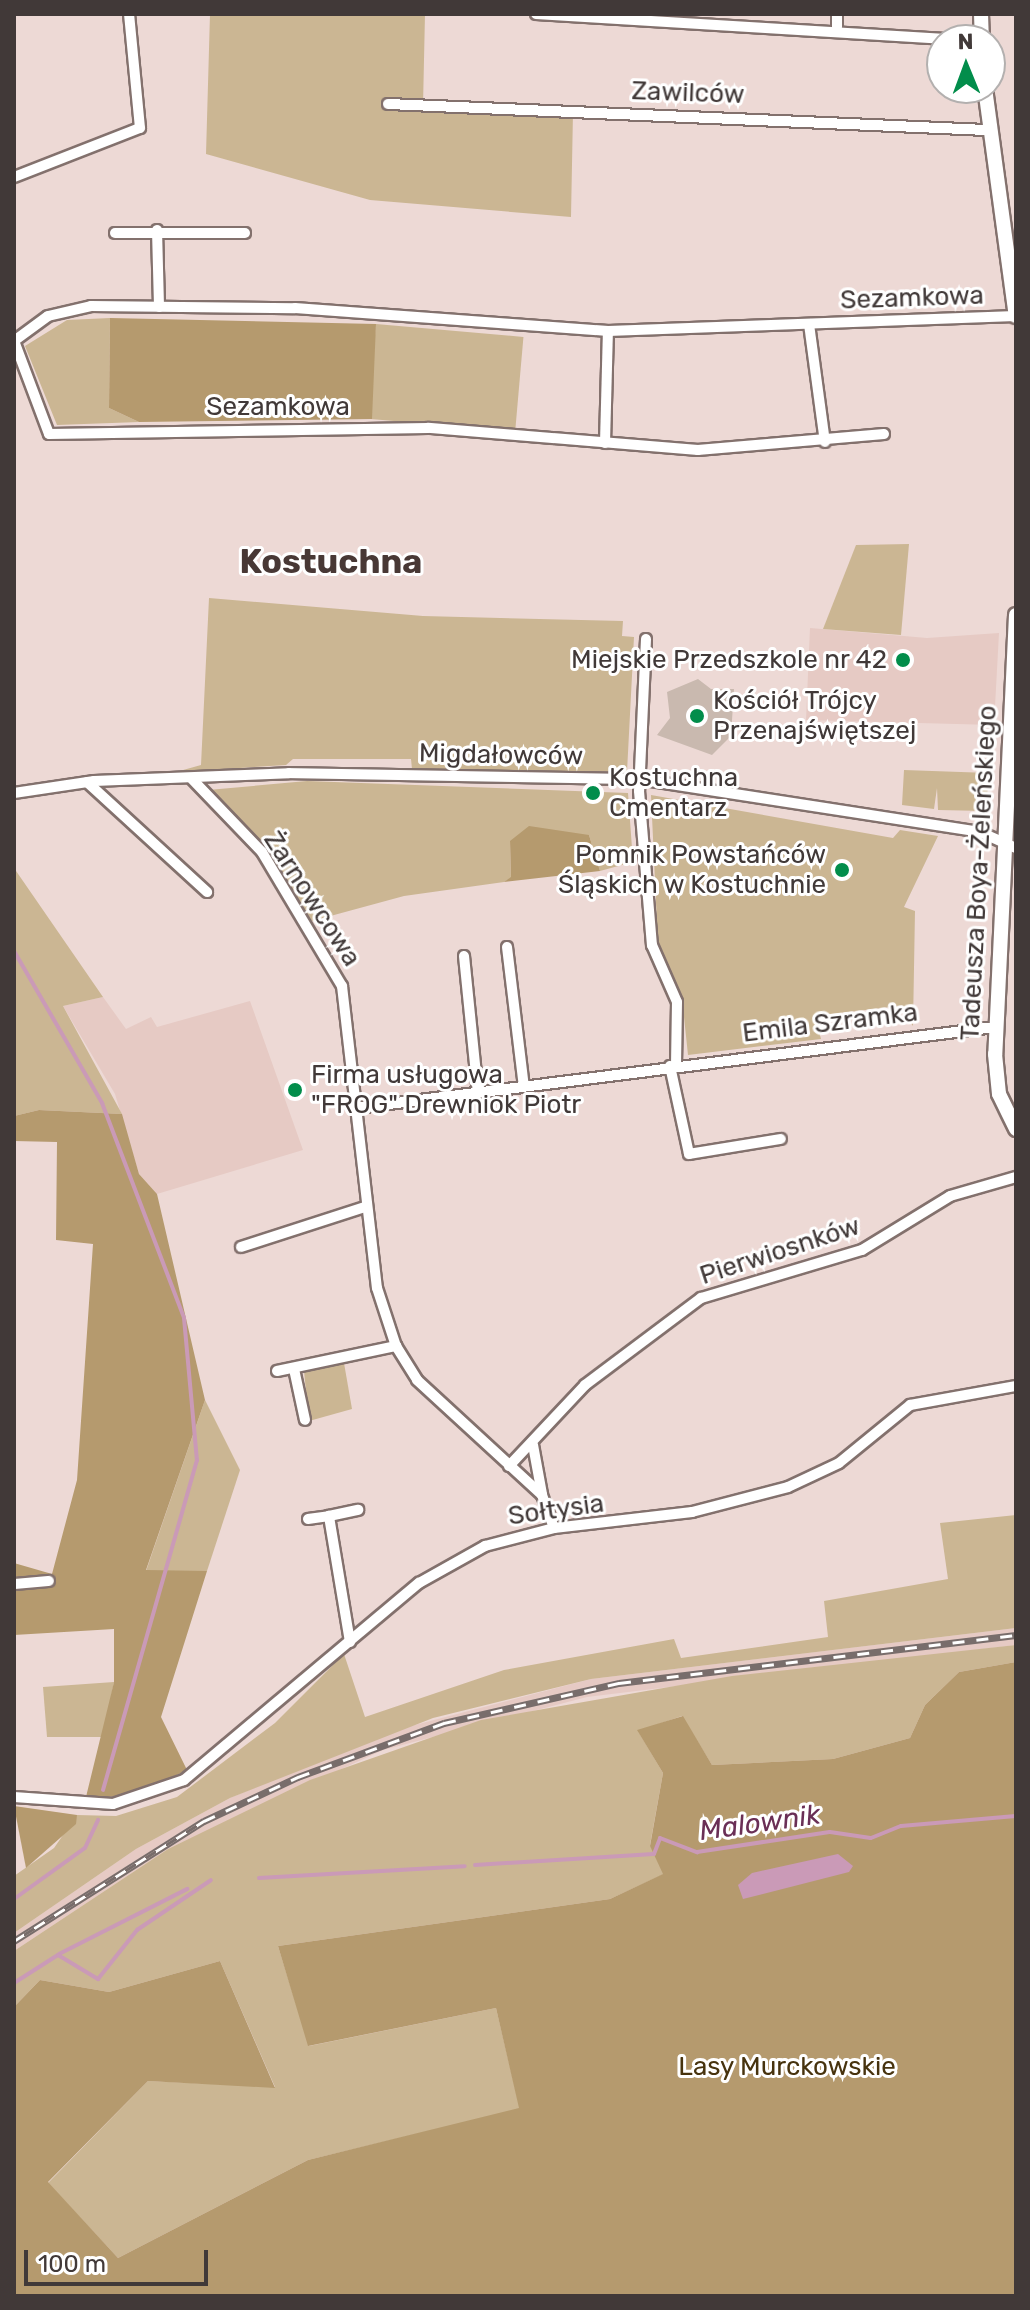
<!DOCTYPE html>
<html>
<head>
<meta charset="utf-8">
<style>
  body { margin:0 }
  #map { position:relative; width:1030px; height:2310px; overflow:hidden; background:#edd9d5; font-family:Rubik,sans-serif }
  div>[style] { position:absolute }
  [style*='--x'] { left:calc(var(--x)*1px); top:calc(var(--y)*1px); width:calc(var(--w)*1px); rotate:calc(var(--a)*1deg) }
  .built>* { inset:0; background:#e6cac4 }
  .green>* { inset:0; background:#cbb693; transform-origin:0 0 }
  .forest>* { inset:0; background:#b59a6e }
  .water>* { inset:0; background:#ca9ab7 }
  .stream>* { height:4px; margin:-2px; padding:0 2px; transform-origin:2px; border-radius:2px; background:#ca9ab7 }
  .building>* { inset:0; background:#c9b9af }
  .roads { filter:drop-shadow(2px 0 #83716d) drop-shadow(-2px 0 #83716d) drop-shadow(0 2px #83716d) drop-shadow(0 -2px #83716d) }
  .street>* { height:10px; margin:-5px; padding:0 5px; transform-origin:5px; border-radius:5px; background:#fff }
  .secondary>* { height:14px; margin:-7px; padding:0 7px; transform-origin:7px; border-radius:7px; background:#fff }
  .rail>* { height:7px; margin-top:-3.5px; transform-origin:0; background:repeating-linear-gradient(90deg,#fff 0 12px,#786d6b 0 24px); box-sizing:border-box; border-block:2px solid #786d6b }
  .dots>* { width:22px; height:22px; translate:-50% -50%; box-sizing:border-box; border:4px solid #fff; border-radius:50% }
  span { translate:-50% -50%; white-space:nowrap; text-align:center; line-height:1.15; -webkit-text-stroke:6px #fff; paint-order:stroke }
  .street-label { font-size:26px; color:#413938 }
  .poi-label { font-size:26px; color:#413938 }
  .right { translate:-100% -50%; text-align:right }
  .left { translate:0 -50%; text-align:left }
  .park-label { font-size:26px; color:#47330e }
  .water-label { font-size:28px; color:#6a2f56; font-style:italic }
  .district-label { font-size:34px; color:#483835; font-weight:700 }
  .frame { position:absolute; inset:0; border:16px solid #413938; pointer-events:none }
  .north { position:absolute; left:926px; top:24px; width:80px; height:80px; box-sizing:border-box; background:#fff; border:2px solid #b3b0af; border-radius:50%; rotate:359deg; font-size:22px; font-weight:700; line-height:32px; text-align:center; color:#413938 }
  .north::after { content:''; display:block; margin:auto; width:28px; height:36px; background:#028d4b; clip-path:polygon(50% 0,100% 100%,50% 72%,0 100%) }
  .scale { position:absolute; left:24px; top:2250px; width:184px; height:36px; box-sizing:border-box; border:4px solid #413938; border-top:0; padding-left:10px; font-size:24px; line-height:28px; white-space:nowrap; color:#413938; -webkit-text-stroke:6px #fff; paint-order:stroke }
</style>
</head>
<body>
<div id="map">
  <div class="built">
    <i style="clip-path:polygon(810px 628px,927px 638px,999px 633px,994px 725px,806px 720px)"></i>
    <i style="clip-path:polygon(103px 997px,126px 1029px,151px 1017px,157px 1027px,250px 1001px,303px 1150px,157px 1194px,139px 1174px,115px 1094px,63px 1006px)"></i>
    <i style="clip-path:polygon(1016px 1628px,1016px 1645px,587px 1697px,383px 1750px,168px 1849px,14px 1951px,14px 1933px,136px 1849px,230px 1798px,384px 1733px,591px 1679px)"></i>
  </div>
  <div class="green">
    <i style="clip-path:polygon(210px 14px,425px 14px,423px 106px,573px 112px,571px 217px,370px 200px,206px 154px)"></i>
    <i style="clip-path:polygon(110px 318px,109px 408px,139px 422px,57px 425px,25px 346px,67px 320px)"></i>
    <i style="left:376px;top:324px;width:148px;height:95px;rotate:5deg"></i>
    <i style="clip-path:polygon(909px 544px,901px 635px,823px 629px,856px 545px)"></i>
    <i style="clip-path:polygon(209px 598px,423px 616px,623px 621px,622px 636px,634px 637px,627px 772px,412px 769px,411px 759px,293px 759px,286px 765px,176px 772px,201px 765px)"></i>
    <i style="clip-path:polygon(904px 770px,989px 773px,986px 811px,938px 810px,937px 788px,934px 809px,902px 805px)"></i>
    <i style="clip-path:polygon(307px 781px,628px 793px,633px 862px,600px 871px,589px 835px,510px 841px,511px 878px,504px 882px,404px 896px,312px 921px,265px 850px,208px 790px)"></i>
    <i style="clip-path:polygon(651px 795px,893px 838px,900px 830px,938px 836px,904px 907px,915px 911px,913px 1026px,899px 1006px,815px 1016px,821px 1039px,688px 1055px,682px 998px,658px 946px)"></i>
    <i style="clip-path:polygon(14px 868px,103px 997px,63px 1006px,122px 1114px,39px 1110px,14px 1116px)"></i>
    <i style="clip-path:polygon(344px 1363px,352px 1409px,309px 1421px,304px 1371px)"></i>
    <i style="clip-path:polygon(205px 1400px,240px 1470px,207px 1571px,146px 1571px)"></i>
    <i style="clip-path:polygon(1016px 1515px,1016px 1628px,591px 1679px,433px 1718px,230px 1798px,136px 1849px,14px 1933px,14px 1876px,54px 1848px,77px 1815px,116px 1816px,177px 1797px,275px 1723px,344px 1654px,365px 1717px,504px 1670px,674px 1639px,681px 1658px,828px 1637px,824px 1601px,948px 1579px,940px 1523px)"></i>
    <i style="clip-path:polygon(1016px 1645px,1016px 1662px,959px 1672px,925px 1705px,910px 1738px,833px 1759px,712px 1765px,682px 1716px,638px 1731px,663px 1773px,650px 1845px,664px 1874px,610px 1899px,278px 1946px,309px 2046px,496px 2008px,520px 2109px,308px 2160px,118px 2258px,48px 2183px,148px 2081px,275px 2087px,220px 1961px,109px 1992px,40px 1980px,14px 2007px,14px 1951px,168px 1849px,310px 1780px,481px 1720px,732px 1676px)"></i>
    <i style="clip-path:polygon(114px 1682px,103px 1737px,47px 1737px,43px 1687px)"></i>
  </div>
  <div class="forest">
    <i style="clip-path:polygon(110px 318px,376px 324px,372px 419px,139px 422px,109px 408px)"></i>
    <i style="clip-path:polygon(529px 826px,589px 835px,600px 871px,504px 882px,511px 877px,510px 841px)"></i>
    <i style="clip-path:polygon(39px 1110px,122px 1114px,139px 1174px,157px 1194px,205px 1400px,146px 1570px,207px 1571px,161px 1717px,187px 1770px,141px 1792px,85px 1801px,114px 1682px,114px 1629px,14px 1635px,14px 1563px,52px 1574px,77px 1480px,93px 1244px,56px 1240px,57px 1142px,14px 1141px,14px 1116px)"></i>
    <i style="clip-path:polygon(1016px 1662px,1016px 2296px,14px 2296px,14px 2007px,40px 1980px,109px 1992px,220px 1961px,275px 2088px,148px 2081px,48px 2182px,118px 2258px,308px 2160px,519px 2108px,496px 2008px,308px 2046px,278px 1946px,610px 1899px,663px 1874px,650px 1846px,663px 1773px,637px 1730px,683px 1716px,712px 1765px,833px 1759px,910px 1738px,925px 1705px,959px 1672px)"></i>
    <i style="clip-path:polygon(14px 1806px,77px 1815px,76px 1824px,26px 1868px)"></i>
  </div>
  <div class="water">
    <i style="clip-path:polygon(838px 1854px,853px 1866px,849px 1872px,743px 1899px,738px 1885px,752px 1873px)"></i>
  </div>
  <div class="stream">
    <i style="--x:14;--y:951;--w:176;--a:59.9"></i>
    <i style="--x:102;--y:1103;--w:230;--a:69.1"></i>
    <i style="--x:184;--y:1318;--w:143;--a:84.8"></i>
    <i style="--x:197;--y:1460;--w:343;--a:105.9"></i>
    <i style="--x:475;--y:1865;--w:179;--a:-3.5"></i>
    <i style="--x:654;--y:1854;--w:17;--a:-69"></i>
    <i style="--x:660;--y:1838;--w:40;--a:21"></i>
    <i style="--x:697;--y:1852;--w:134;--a:-8.6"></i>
    <i style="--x:830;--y:1832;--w:41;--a:8.3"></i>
    <i style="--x:871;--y:1838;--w:32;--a:-22"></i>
    <i style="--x:901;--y:1826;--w:115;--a:-5"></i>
    <i style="--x:259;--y:1878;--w:206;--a:-3.3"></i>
    <i style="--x:14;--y:1899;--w:87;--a:-35.7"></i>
    <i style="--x:85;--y:1848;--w:31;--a:-65"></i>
    <i style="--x:59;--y:1954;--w:144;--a:-26.9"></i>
    <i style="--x:14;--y:1983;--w:52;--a:-32.5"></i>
    <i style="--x:58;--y:1955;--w:47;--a:31"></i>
    <i style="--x:98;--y:1979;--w:63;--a:-51.5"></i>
    <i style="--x:137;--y:1930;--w:89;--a:-34"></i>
  </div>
  <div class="building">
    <i style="clip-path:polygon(698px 679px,711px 689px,734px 689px,731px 736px,712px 755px,657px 735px,670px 718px,667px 692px)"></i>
  </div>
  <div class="roads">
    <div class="street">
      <i style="--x:536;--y:14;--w:427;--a:3.5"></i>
      <i style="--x:837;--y:27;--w:13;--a:-90"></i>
      <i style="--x:388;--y:104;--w:600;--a:2.49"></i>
      <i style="--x:14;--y:177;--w:135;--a:-21.3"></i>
      <i style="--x:140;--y:128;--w:115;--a:-95.5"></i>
      <i style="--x:157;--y:230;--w:77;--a:88.5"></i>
      <i style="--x:115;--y:233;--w:130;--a:0"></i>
      <i style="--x:809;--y:324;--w:119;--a:82.3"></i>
      <i style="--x:884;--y:434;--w:187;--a:175.1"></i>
      <i style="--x:698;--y:450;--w:271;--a:-175.3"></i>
      <i style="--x:428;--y:428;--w:379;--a:179.1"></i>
      <i style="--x:49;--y:434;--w:99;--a:-110.6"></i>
      <i style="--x:14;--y:341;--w:42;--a:-36.3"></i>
      <i style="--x:48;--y:316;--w:44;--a:-13.1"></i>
      <i style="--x:91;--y:306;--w:204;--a:0.6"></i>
      <i style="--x:295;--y:308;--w:314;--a:4.2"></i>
      <i style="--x:608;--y:331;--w:408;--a:-2.1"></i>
      <i style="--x:605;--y:443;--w:112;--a:-88.5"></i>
      <i style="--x:646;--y:639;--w:152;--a:92.6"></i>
      <i style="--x:639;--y:791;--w:155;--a:85.2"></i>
      <i style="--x:652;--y:945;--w:62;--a:66.3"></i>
      <i style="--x:677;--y:1002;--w:63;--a:90.9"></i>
      <i style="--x:192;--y:779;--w:101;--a:46.2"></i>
      <i style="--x:262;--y:852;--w:156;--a:59.2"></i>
      <i style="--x:342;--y:986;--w:304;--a:83.4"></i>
      <i style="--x:377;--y:1288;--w:61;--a:71.9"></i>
      <i style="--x:396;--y:1346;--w:40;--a:58"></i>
      <i style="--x:417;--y:1380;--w:170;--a:42.6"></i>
      <i style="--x:542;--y:1495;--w:35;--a:70"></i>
      <i style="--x:87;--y:782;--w:163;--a:42.5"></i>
      <i style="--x:14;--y:793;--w:81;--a:-8.5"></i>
      <i style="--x:94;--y:781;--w:195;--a:-2.3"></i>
      <i style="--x:289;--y:773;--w:349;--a:1"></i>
      <i style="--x:638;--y:779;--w:346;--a:8.8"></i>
      <i style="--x:980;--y:832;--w:39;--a:24"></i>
      <i style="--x:507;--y:947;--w:141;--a:83.1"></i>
      <i style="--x:464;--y:956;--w:138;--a:84.2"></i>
      <i style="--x:670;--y:1066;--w:90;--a:77.8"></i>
      <i style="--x:689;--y:1154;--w:93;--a:-9.3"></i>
      <i style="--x:357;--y:1108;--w:643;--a:-7.24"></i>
      <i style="--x:241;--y:1247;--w:130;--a:-17.9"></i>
      <i style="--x:294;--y:1369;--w:52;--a:77.8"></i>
      <i style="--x:277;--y:1371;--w:122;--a:-11.9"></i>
      <i style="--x:533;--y:1445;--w:50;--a:79.6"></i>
      <i style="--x:509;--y:1466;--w:111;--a:-46.8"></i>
      <i style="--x:585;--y:1385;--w:145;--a:-36.9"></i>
      <i style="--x:701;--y:1298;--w:168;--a:-16.6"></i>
      <i style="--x:862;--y:1250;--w:103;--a:-31.5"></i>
      <i style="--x:950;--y:1196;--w:69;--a:-16.1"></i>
      <i style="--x:308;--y:1519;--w:21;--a:-8"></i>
      <i style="--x:14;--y:1584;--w:35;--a:-5"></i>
      <i style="--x:350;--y:1642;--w:128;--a:-99.5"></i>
      <i style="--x:329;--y:1516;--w:30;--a:-12"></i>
      <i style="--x:14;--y:1797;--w:99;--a:4"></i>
      <i style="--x:113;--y:1804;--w:75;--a:-18.7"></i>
      <i style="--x:184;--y:1780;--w:307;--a:-40"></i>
      <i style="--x:419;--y:1583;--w:76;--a:-29.3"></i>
      <i style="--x:485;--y:1546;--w:71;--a:-14.6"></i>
      <i style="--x:554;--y:1528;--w:139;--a:-6.6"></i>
      <i style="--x:692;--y:1512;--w:99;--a:-14.6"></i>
      <i style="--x:788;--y:1487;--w:56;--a:-25.2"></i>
      <i style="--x:839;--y:1463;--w:92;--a:-39.2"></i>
      <i style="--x:910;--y:1405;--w:108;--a:-10.2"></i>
    </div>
    <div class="secondary">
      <i style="--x:981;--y:14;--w:26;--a:88"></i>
      <i style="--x:985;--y:88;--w:230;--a:82.3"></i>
      <i style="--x:1016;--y:615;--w:440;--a:92.7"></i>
      <i style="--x:995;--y:1054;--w:40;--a:84.3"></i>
      <i style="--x:999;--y:1094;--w:39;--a:64"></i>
    </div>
  </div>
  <div class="rail">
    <i style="--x:14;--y:1941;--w:225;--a:-32.3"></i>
    <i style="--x:204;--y:1821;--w:104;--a:-25.1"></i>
    <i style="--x:298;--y:1777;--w:156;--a:-20.3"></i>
    <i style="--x:444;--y:1723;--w:180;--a:-12.9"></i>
    <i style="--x:619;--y:1683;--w:400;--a:-6.9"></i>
  </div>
  <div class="dots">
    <i style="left:903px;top:660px;background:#028d4b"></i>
    <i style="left:697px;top:716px;background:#028d4b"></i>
    <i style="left:593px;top:793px;background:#028d4b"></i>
    <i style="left:842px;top:870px;background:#028d4b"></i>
    <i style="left:295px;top:1090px;background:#028d4b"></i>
  </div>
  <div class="street-label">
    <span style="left:688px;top:93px;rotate:2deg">Zawilców</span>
    <span style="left:912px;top:298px;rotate:-2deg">Sezamkowa</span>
    <span style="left:278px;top:407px">Sezamkowa</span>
    <span style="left:501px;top:755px;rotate:1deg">Migdałowców</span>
    <span style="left:979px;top:873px;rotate:-87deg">Tadeusza Boya-Żeleńskiego</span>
    <span style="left:312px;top:899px;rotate:57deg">Żarnowcowa</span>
    <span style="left:830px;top:1023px;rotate:-7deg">Emila Szramka</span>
    <span style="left:780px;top:1251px;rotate:-18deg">Pierwiosnków</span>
    <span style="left:556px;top:1510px;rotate:-8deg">Sołtysia</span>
  </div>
  <div class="poi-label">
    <span class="right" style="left:887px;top:660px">Miejskie Przedszkole nr 42</span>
    <span class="left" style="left:713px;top:716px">Kościół Trójcy<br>Przenajświętszej</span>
    <span class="left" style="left:609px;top:793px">Kostuchna<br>Cmentarz</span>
    <span class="right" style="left:826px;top:870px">Pomnik Powstańców<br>Śląskich w Kostuchnie</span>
    <span class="left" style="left:311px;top:1090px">Firma usługowa<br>"FROG" Drewniok Piotr</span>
  </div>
  <div class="park-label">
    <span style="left:787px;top:2067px">Lasy Murckowskie</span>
  </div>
  <div class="water-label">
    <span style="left:760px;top:1823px;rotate:-8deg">Malownik</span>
  </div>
  <div class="district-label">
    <span style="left:331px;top:562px">Kostuchna</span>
  </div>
  <div class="frame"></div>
  <div class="north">N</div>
  <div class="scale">100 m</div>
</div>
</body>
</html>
